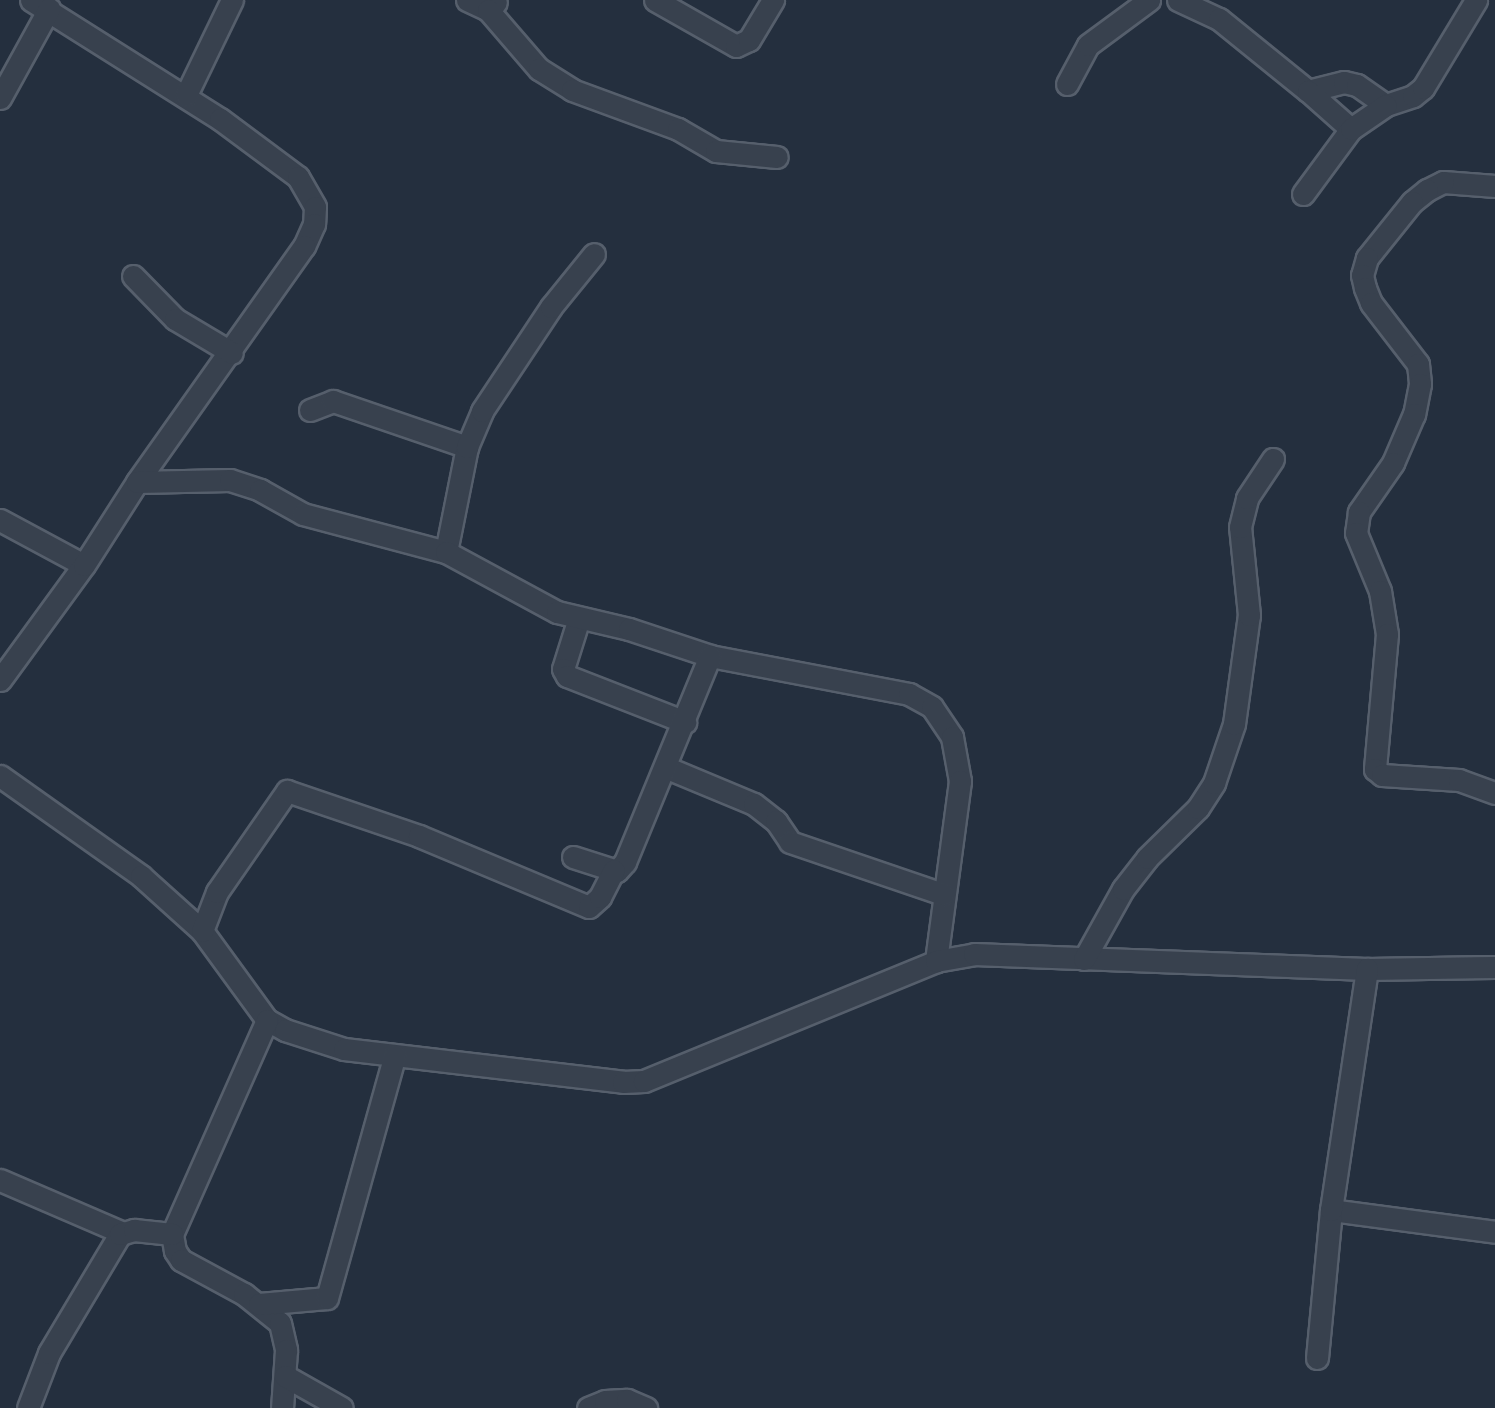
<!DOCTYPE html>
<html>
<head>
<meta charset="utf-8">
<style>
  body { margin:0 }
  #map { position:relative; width:1495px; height:1408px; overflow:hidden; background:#242f3e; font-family:"IBM Plex Sans",sans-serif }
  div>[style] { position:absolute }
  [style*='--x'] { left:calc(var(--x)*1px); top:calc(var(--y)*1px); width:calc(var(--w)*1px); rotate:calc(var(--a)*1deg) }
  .roads { filter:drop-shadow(2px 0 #565f6c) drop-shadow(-2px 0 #565f6c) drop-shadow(0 2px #565f6c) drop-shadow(0 -2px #565f6c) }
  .minor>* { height:21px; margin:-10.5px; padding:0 10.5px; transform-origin:10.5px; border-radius:10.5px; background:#38414e }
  span { translate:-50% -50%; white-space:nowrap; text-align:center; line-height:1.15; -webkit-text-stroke:5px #1d2633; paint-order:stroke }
</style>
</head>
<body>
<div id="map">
  <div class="roads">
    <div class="minor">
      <i style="--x:31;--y:0;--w:223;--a:32.2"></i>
      <i style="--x:220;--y:119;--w:97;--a:36.6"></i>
      <i style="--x:298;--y:177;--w:34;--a:60"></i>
      <i style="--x:315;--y:207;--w:17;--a:93"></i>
      <i style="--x:314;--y:224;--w:24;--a:114"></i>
      <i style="--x:304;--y:246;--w:289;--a:125.3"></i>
      <i style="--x:467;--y:0;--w:23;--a:25"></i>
      <i style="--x:488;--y:10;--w:11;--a:-45"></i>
      <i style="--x:655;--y:0;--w:93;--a:29.6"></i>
      <i style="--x:736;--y:46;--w:14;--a:-25"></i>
      <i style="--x:749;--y:40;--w:47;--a:-59"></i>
      <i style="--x:1178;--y:0;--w:45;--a:24.9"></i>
      <i style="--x:1219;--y:19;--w:114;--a:39"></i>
      <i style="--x:1308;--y:91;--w:37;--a:-14"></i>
      <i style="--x:1344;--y:82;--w:13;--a:13"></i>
      <i style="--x:1357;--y:85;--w:35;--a:35"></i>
      <i style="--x:1386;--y:105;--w:28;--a:-18"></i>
      <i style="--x:1413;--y:96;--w:13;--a:-39"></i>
      <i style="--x:1423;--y:88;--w:103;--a:-58.9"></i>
      <i style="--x:488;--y:10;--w:78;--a:49.2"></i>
      <i style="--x:539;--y:69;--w:39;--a:32"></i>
      <i style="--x:572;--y:90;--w:113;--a:20.2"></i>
      <i style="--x:678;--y:129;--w:44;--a:30.1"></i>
      <i style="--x:716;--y:151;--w:61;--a:5.6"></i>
      <i style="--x:1067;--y:84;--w:44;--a:-61.7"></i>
      <i style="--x:1088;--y:45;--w:76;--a:-36.4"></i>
      <i style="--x:1308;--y:91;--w:57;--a:41.5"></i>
      <i style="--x:186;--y:95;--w:106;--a:-64.2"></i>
      <i style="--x:0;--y:98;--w:102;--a:-61.2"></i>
      <i style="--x:1495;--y:186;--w:52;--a:-175.6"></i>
      <i style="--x:1443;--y:182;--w:18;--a:153"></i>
      <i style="--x:1427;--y:190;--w:19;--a:141"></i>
      <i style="--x:1412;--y:202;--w:72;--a:128.8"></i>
      <i style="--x:1367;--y:258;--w:18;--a:106"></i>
      <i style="--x:1362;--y:275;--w:13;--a:77"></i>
      <i style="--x:1365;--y:288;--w:16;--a:68"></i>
      <i style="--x:1371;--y:303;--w:77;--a:52.4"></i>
      <i style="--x:1418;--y:364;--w:20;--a:84"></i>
      <i style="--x:1420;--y:384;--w:31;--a:101"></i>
      <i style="--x:1414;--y:414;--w:53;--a:113.2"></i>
      <i style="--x:1393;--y:463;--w:60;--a:124.8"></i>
      <i style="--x:1359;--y:512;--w:21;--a:98"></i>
      <i style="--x:1356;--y:533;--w:63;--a:67.5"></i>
      <i style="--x:1380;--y:591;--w:44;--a:80.8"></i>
      <i style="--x:1387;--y:634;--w:136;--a:95.1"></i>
      <i style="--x:1375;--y:769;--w:9;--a:41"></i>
      <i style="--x:1382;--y:775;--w:77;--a:3.7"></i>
      <i style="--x:1459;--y:780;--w:38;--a:20"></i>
      <i style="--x:1303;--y:194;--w:81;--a:-53.6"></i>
      <i style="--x:1351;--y:129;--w:42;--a:-34.4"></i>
      <i style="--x:133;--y:276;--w:60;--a:45.7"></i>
      <i style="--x:175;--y:319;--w:66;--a:30.8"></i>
      <i style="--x:310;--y:410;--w:25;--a:-21"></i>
      <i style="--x:333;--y:401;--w:142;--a:18.9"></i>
      <i style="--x:0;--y:520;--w:95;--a:28.2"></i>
      <i style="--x:446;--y:552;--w:107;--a:-78.7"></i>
      <i style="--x:467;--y:447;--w:39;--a:-67"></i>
      <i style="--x:482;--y:411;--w:125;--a:-56.4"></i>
      <i style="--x:551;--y:307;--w:68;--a:-50.9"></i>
      <i style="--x:579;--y:618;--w:53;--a:107.4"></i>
      <i style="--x:563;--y:669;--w:8;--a:60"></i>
      <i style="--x:567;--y:676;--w:127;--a:21.3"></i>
      <i style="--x:0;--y:680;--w:142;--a:-53.9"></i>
      <i style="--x:84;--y:565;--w:98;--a:-57.4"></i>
      <i style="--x:137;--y:482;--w:93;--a:-1.2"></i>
      <i style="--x:230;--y:480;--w:32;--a:18"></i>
      <i style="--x:260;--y:490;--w:49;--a:29.2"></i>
      <i style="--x:303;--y:514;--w:148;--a:14.9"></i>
      <i style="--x:446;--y:552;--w:126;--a:28.4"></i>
      <i style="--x:557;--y:612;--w:74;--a:13.3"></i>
      <i style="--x:629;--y:629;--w:85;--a:18.4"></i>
      <i style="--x:710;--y:656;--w:203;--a:10.8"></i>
      <i style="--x:909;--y:694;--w:26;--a:29"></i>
      <i style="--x:932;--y:707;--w:36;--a:56"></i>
      <i style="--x:952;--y:737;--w:45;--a:79.7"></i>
      <i style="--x:960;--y:781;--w:182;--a:97.6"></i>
      <i style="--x:665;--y:767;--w:96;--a:22.6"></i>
      <i style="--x:754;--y:804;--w:28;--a:38"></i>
      <i style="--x:776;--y:821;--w:25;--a:56"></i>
      <i style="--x:790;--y:842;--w:162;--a:18.8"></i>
      <i style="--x:0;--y:776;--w:173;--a:35.3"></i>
      <i style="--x:141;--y:876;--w:82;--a:42"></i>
      <i style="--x:202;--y:931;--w:110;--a:53.9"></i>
      <i style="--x:267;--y:1020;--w:21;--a:29"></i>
      <i style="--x:285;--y:1030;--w:62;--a:17.9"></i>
      <i style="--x:344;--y:1049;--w:281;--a:6.7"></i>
      <i style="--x:623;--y:1082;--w:21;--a:-3"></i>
      <i style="--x:644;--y:1081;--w:316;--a:-22.3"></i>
      <i style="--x:936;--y:961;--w:39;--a:-10"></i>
      <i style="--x:974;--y:954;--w:393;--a:2.2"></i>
      <i style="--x:1367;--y:969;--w:128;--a:-0.9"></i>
      <i style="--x:573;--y:857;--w:46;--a:17.7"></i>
      <i style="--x:617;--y:871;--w:12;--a:-48"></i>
      <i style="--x:625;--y:862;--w:223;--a:-67.6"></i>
      <i style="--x:202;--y:931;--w:42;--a:-69"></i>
      <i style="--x:217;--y:892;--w:123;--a:-55.3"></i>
      <i style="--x:287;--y:791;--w:139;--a:18.8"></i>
      <i style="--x:419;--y:836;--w:184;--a:22.7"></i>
      <i style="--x:589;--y:907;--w:15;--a:-42"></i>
      <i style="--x:600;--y:897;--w:30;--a:-63"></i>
      <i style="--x:1084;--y:959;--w:80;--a:-60.9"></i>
      <i style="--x:1123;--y:889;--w:39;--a:-52"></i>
      <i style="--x:1147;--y:858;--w:71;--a:-44.4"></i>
      <i style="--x:1198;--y:808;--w:30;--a:-57"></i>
      <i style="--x:1214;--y:783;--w:62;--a:-71.3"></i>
      <i style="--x:1234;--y:724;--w:110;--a:-82.2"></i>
      <i style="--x:1249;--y:615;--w:88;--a:-95.8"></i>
      <i style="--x:1240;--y:527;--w:30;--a:-76"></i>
      <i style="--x:1247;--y:498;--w:47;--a:-56.3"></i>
      <i style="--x:267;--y:1020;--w:234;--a:113.9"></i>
      <i style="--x:172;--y:1234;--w:17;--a:80"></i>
      <i style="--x:175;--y:1251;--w:11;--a:56"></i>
      <i style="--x:181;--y:1260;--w:72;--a:28.4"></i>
      <i style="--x:244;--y:1294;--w:46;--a:38.9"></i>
      <i style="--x:280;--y:1323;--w:28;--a:77"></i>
      <i style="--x:286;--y:1350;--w:58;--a:93.9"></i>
      <i style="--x:0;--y:1180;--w:134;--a:23.3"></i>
      <i style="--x:1331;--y:1210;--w:165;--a:7.6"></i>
      <i style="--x:259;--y:1304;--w:68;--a:-5"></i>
      <i style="--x:327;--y:1298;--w:252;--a:-74.4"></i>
      <i style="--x:1317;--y:1358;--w:149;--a:-84.6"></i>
      <i style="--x:1331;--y:1210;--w:244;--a:-81.5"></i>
      <i style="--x:285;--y:1376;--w:65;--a:29.3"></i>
      <i style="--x:28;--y:1408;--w:59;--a:-69.1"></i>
      <i style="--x:49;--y:1353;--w:139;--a:-59.2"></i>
      <i style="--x:120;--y:1234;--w:15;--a:-16"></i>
      <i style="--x:134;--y:1230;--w:38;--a:6"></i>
      <i style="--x:588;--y:1408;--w:18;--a:-22"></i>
      <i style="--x:605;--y:1401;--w:22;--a:-3"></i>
      <i style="--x:627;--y:1400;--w:21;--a:23"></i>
    </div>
  </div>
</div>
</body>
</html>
